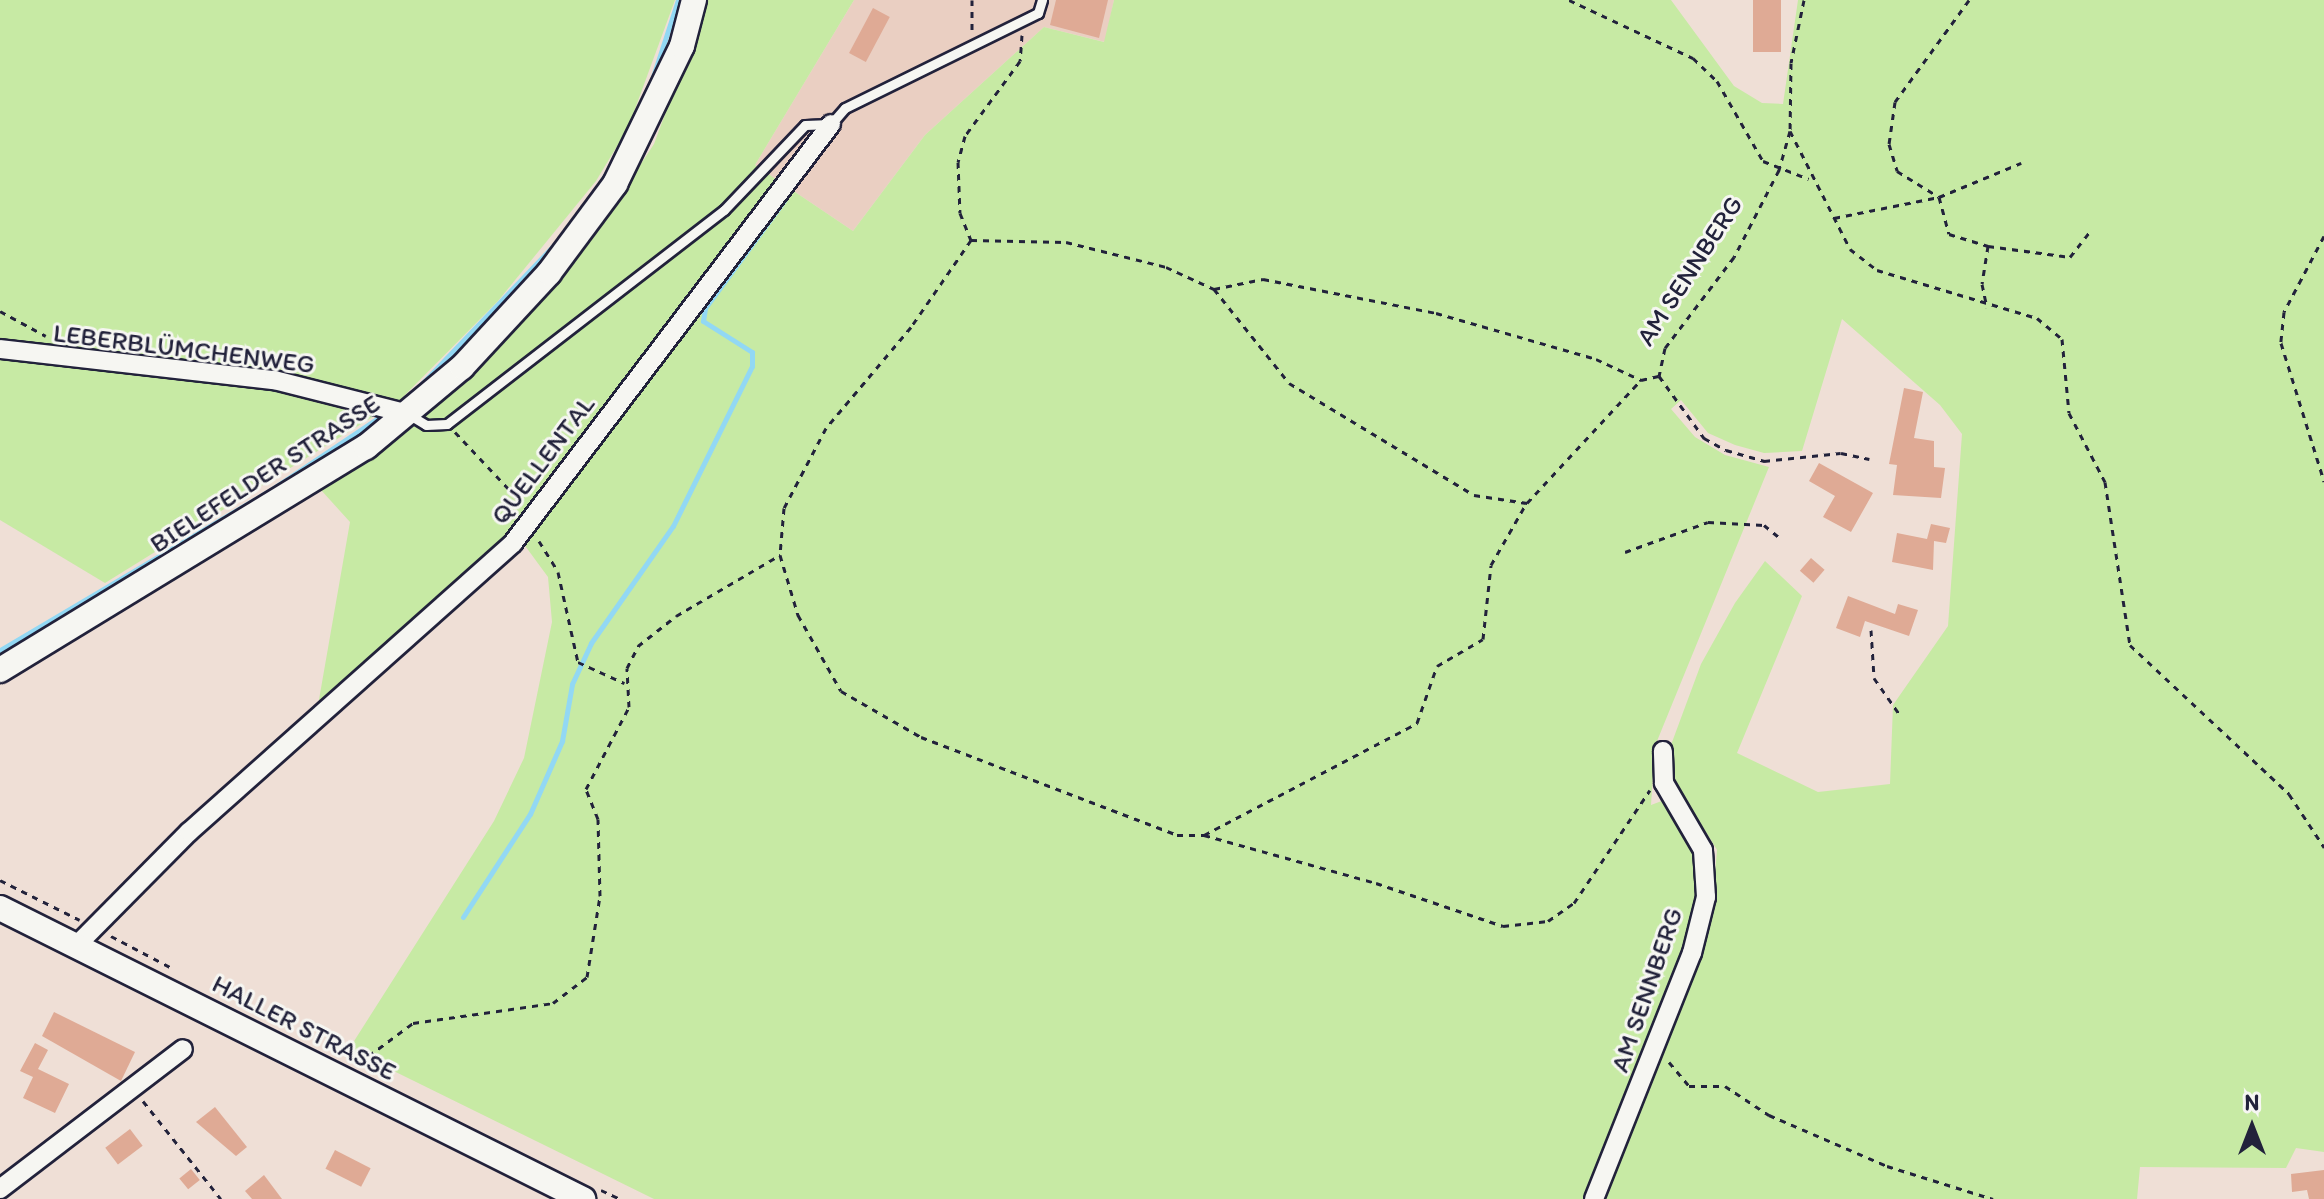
<!DOCTYPE html>
<html>
<head>
<meta charset="utf-8">
<style>
  body { margin:0 }
  #map { position:relative; width:2324px; height:1199px; overflow:hidden; background:#efdfd6; font-family:Itim,sans-serif }
  div>[style] { position:absolute }
  [style*='--x'] { left:calc(var(--x)*1px); top:calc(var(--y)*1px); width:calc(var(--w)*1px); rotate:calc(var(--a)*1deg) }
  .built>* { inset:0; background:#eacfc2 }
  .green>* { inset:0; background:#c7eaa4 }
  .stream>* { height:5px; margin:-2.5px; padding:0 2.5px; transform-origin:2.5px; border-radius:2.5px; background:#92d8f4 }
  .building>* { inset:0; background:#dfaa95; transform-origin:0 0 }
  .path>* { height:3px; margin-top:-1.5px; transform-origin:0; background:repeating-linear-gradient(90deg,#22223b 0 6px,transparent 0 12px) }
  .roads { filter:drop-shadow(2px 0 #22223b) drop-shadow(-2px 0 #22223b) drop-shadow(0 2px #22223b) drop-shadow(0 -2px #22223b) }
  .lane>* { height:9px; margin:-4.5px; padding:0 4.5px; transform-origin:4.5px; border-radius:4.5px; background:#f6f6f2 }
  .street>* { height:18px; margin:-9px; padding:0 9px; transform-origin:9px; border-radius:9px; background:#f6f6f2 }
  .secondary>* { height:24px; margin:-12px; padding:0 12px; transform-origin:12px; border-radius:12px; background:#f6f6f2 }
  span { translate:-50% -50%; white-space:nowrap; text-align:center; line-height:1.15; -webkit-text-stroke:6px #f6f6f2; paint-order:stroke }
  .street-label { font-size:26px; color:#22223b }
  .north { position:absolute; left:2212px; top:1087px; width:80px; height:80px; -webkit-text-stroke:6px #f6f6f2; paint-order:stroke; rotate:0deg; font-size:22px; font-weight:700; line-height:32px; text-align:center; color:#22223b }
  .north::after { content:''; display:block; margin:auto; width:28px; height:36px; background:#22223b; clip-path:polygon(50% 0,100% 100%,50% 72%,0 100%) }
</style>
</head>
<body>
<div id="map">
  <div class="built">
    <i style="clip-path:polygon(854px 0,1114px 0,1105px 42px,1044px 27px,925px 135px,853px 231px,755px 165px)"></i>
  </div>
  <div class="green">
    <i style="clip-path:polygon(0 0,675px 0,628px 128px,596px 181px,498px 301px,400px 400px,105px 583px,0 520px)"></i>
    <i style="clip-path:polygon(707px 0,854px 0,755px 165px,853px 231px,925px 135px,1044px 27px,1104px 42px,1114px 0,1671px 0,1734px 86px,1762px 103px,1783px 104px,1798px 0,2324px 0,2324px 1152px,2296px 1148px,2286px 1168px,2140px 1167px,2137px 1199px,1606px 1199px,1711px 920px,1717px 850px,1671px 775px,1668px 753px,1701px 664px,1735px 603px,1765px 561px,1802px 596px,1737px 753px,1818px 792px,1890px 784px,1893px 705px,1948px 626px,1962px 434px,1940px 405px,1842px 319px,1802px 451px,1764px 453px,1735px 445px,1708px 433px,1681px 400px,1671px 409px,1695px 437px,1725px 455px,1769px 467px,1655px 746px,1651px 805px,1667px 799px,1698px 853px,1694px 933px,1583px 1199px,654px 1199px,349px 1049px,494px 821px,524px 758px,552px 622px,548px 577px,523px 543px,317px 711px,350px 522px,321px 490px,430px 410px,592px 238px,654px 144px)"></i>
  </div>
  <div class="stream">
    <i style="--x:651;--y:83;--w:87;--a:-72"></i>
    <i style="--x:594;--y:193;--w:34;--a:-58"></i>
    <i style="--x:415;--y:391;--w:210;--a:-46.4"></i>
    <i style="--x:0;--y:650;--w:309;--a:-30.6"></i>
    <i style="--x:266;--y:493;--w:142;--a:-33.8"></i>
    <i style="--x:463;--y:917;--w:123;--a:-57"></i>
    <i style="--x:530;--y:814;--w:80;--a:-66.3"></i>
    <i style="--x:562;--y:741;--w:58;--a:-80"></i>
    <i style="--x:572;--y:684;--w:45;--a:-65.1"></i>
    <i style="--x:591;--y:643;--w:143;--a:-55"></i>
    <i style="--x:673;--y:526;--w:178;--a:-63.7"></i>
    <i style="--x:752;--y:366;--w:14;--a:-90"></i>
    <i style="--x:752;--y:352;--w:58;--a:-147.7"></i>
    <i style="--x:703;--y:321;--w:13;--a:-81"></i>
    <i style="--x:705;--y:308;--w:135;--a:-53.7"></i>
  </div>
  <div class="building">
    <i style="clip-path:polygon(1056px 0,1108px 0,1099px 38px,1050px 25px)"></i>
    <i style="left:1753px;top:0;width:28px;height:52px"></i>
    <i style="left:873px;top:8px;width:19px;height:51px;rotate:28deg"></i>
    <i style="clip-path:polygon(1904px 388px,1923px 392px,1914px 438px,1934px 441px,1934px 467px,1945px 468px,1941px 498px,1893px 495px,1897px 465px,1889px 464px)"></i>
    <i style="clip-path:polygon(1819px 463px,1873px 493px,1851px 532px,1823px 517px,1835px 496px,1809px 481px)"></i>
    <i style="clip-path:polygon(1931px 524px,1950px 528px,1946px 543px,1934px 541px,1933px 570px,1892px 562px,1897px 533px,1927px 539px)"></i>
    <i style="left:1811px;top:558px;width:18px;height:17px;rotate:41deg"></i>
    <i style="clip-path:polygon(1848px 596px,1895px 614px,1898px 604px,1918px 610px,1909px 636px,1865px 621px,1860px 637px,1836px 628px)"></i>
    <i style="clip-path:polygon(54px 1012px,135px 1052px,121px 1081px,42px 1036px)"></i>
    <i style="clip-path:polygon(35px 1043px,48px 1050px,38px 1069px,69px 1084px,55px 1113px,23px 1098px,33px 1077px,20px 1071px)"></i>
    <i style="clip-path:polygon(215px 1107px,247px 1147px,236px 1156px,196px 1122px)"></i>
    <i style="left:130px;top:1129px;width:21px;height:31px;rotate:53deg"></i>
    <i style="left:335px;top:1150px;width:40px;height:21px;rotate:27deg"></i>
    <i style="left:191px;top:1169px;width:14px;height:15px;rotate:51deg"></i>
    <i style="clip-path:polygon(2324px 1170px,2324px 1199px,2309px 1199px,2307px 1190px,2292px 1192px,2291px 1174px)"></i>
    <i style="clip-path:polygon(264px 1175px,282px 1199px,252px 1199px,245px 1191px)"></i>
  </div>
  <div class="path">
    <i style="--x:972;--y:0;--w:32;--a:90"></i>
    <i style="--x:1569;--y:0;--w:137;--a:25.1"></i>
    <i style="--x:1693;--y:58;--w:33;--a:44"></i>
    <i style="--x:1717;--y:81;--w:92;--a:60.1"></i>
    <i style="--x:1763;--y:161;--w:49;--a:21.4"></i>
    <i style="--x:1804;--y:0;--w:64;--a:101.7"></i>
    <i style="--x:1791;--y:63;--w:68;--a:90.8"></i>
    <i style="--x:1790;--y:131;--w:41;--a:105.8"></i>
    <i style="--x:1779;--y:170;--w:98;--a:117.3"></i>
    <i style="--x:1734;--y:257;--w:114;--a:127.2"></i>
    <i style="--x:1665;--y:348;--w:29;--a:102"></i>
    <i style="--x:1659;--y:376;--w:77;--a:54"></i>
    <i style="--x:1704;--y:438;--w:25;--a:29"></i>
    <i style="--x:1726;--y:450;--w:40;--a:16"></i>
    <i style="--x:1764;--y:461;--w:77;--a:-5.9"></i>
    <i style="--x:1841;--y:453;--w:29;--a:12"></i>
    <i style="--x:1969;--y:0;--w:126;--a:126"></i>
    <i style="--x:1895;--y:102;--w:42;--a:98.1"></i>
    <i style="--x:1889;--y:144;--w:28;--a:73"></i>
    <i style="--x:1897;--y:171;--w:49;--a:31.8"></i>
    <i style="--x:1939;--y:197;--w:38;--a:75"></i>
    <i style="--x:1949;--y:234;--w:41;--a:17.1"></i>
    <i style="--x:1988;--y:246;--w:38;--a:99"></i>
    <i style="--x:1982;--y:284;--w:24;--a:78"></i>
    <i style="--x:1022;--y:35;--w:26;--a:94"></i>
    <i style="--x:1020;--y:61;--w:93;--a:126.3"></i>
    <i style="--x:965;--y:136;--w:27;--a:105"></i>
    <i style="--x:958;--y:162;--w:51;--a:87.8"></i>
    <i style="--x:960;--y:213;--w:29;--a:68"></i>
    <i style="--x:971;--y:240;--w:95;--a:1.2"></i>
    <i style="--x:1066;--y:242;--w:103;--a:14"></i>
    <i style="--x:1166;--y:267;--w:53;--a:24.6"></i>
    <i style="--x:1214;--y:289;--w:120;--a:51.4"></i>
    <i style="--x:1289;--y:383;--w:216;--a:31.2"></i>
    <i style="--x:1474;--y:495;--w:54;--a:8.6"></i>
    <i style="--x:1527;--y:503;--w:168;--a:-47.2"></i>
    <i style="--x:1641;--y:380;--w:18;--a:-13"></i>
    <i style="--x:1790;--y:131;--w:132;--a:63"></i>
    <i style="--x:1850;--y:249;--w:34;--a:38"></i>
    <i style="--x:1877;--y:270;--w:167;--a:16.7"></i>
    <i style="--x:2037;--y:318;--w:33;--a:40"></i>
    <i style="--x:2062;--y:339;--w:74;--a:84.6"></i>
    <i style="--x:2069;--y:413;--w:78;--a:62.4"></i>
    <i style="--x:2105;--y:482;--w:165;--a:81.3"></i>
    <i style="--x:2130;--y:645;--w:218;--a:43.1"></i>
    <i style="--x:2289;--y:794;--w:64;--a:56.6"></i>
    <i style="--x:1834;--y:218;--w:107;--a:-11.3"></i>
    <i style="--x:1939;--y:197;--w:89;--a:-22.5"></i>
    <i style="--x:2324;--y:236;--w:86;--a:117.8"></i>
    <i style="--x:2284;--y:312;--w:31;--a:96"></i>
    <i style="--x:2281;--y:343;--w:145;--a:72.7"></i>
    <i style="--x:971;--y:240;--w:106;--a:124.6"></i>
    <i style="--x:911;--y:327;--w:132;--a:130.1"></i>
    <i style="--x:826;--y:428;--w:90;--a:117.7"></i>
    <i style="--x:784;--y:508;--w:47;--a:94.9"></i>
    <i style="--x:780;--y:555;--w:63;--a:73.3"></i>
    <i style="--x:798;--y:615;--w:87;--a:60.5"></i>
    <i style="--x:841;--y:691;--w:92;--a:29.9"></i>
    <i style="--x:921;--y:737;--w:274;--a:20.9"></i>
    <i style="--x:1177;--y:835;--w:27;--a:0"></i>
    <i style="--x:1204;--y:835;--w:179;--a:15.6"></i>
    <i style="--x:1376;--y:883;--w:134;--a:18.7"></i>
    <i style="--x:1503;--y:926;--w:45;--a:-6.3"></i>
    <i style="--x:1548;--y:921;--w:32;--a:-35"></i>
    <i style="--x:1574;--y:903;--w:136;--a:-56.1"></i>
    <i style="--x:1988;--y:246;--w:83;--a:7.6"></i>
    <i style="--x:2070;--y:257;--w:31;--a:-52"></i>
    <i style="--x:1214;--y:289;--w:50;--a:-11.5"></i>
    <i style="--x:1263;--y:279;--w:176;--a:11.1"></i>
    <i style="--x:1436;--y:313;--w:166;--a:16"></i>
    <i style="--x:1596;--y:359;--w:50;--a:25"></i>
    <i style="--x:0;--y:311;--w:52;--a:28.5"></i>
    <i style="--x:455;--y:432;--w:96;--a:46.7"></i>
    <i style="--x:539;--y:541;--w:36;--a:58"></i>
    <i style="--x:558;--y:572;--w:92;--a:77.5"></i>
    <i style="--x:578;--y:662;--w:51;--a:24.5"></i>
    <i style="--x:1625;--y:552;--w:88;--a:-19.9"></i>
    <i style="--x:1708;--y:522;--w:56;--a:3.1"></i>
    <i style="--x:1764;--y:525;--w:22;--a:39"></i>
    <i style="--x:1871;--y:630;--w:48;--a:86.4"></i>
    <i style="--x:1874;--y:678;--w:45;--a:54.9"></i>
    <i style="--x:1204;--y:835;--w:241;--a:-27.7"></i>
    <i style="--x:1417;--y:723;--w:60;--a:-70.7"></i>
    <i style="--x:1437;--y:666;--w:53;--a:-30.4"></i>
    <i style="--x:1483;--y:639;--w:74;--a:-83.8"></i>
    <i style="--x:1491;--y:565;--w:70;--a:-60.2"></i>
    <i style="--x:0;--y:880;--w:89;--a:26.6"></i>
    <i style="--x:111;--y:936;--w:69;--a:27.7"></i>
    <i style="--x:1669;--y:1062;--w:31;--a:50"></i>
    <i style="--x:1689;--y:1086;--w:36;--a:0"></i>
    <i style="--x:1725;--y:1086;--w:53;--a:33.4"></i>
    <i style="--x:1769;--y:1115;--w:129;--a:23.4"></i>
    <i style="--x:1887;--y:1166;--w:111;--a:17.3"></i>
    <i style="--x:359;--y:1063;--w:67;--a:-36.5"></i>
    <i style="--x:413;--y:1023;--w:141;--a:-8.1"></i>
    <i style="--x:553;--y:1003;--w:43;--a:-37.4"></i>
    <i style="--x:587;--y:977;--w:82;--a:-80.9"></i>
    <i style="--x:600;--y:896;--w:77;--a:-91.5"></i>
    <i style="--x:598;--y:819;--w:32;--a:-112"></i>
    <i style="--x:586;--y:789;--w:93;--a:-62.3"></i>
    <i style="--x:629;--y:707;--w:39;--a:-93"></i>
    <i style="--x:627;--y:668;--w:25;--a:-63"></i>
    <i style="--x:638;--y:646;--w:48;--a:-38.3"></i>
    <i style="--x:676;--y:616;--w:121;--a:-30.4"></i>
    <i style="--x:143;--y:1101;--w:125;--a:51.5"></i>
    <i style="--x:601;--y:1190;--w:21;--a:25"></i>
  </div>
  <div class="roads">
    <div class="lane">
      <i style="--x:408;--y:414;--w:21;--a:31"></i>
      <i style="--x:426;--y:425;--w:21;--a:-3"></i>
      <i style="--x:447;--y:424;--w:350;--a:-37.7"></i>
      <i style="--x:724;--y:210;--w:117;--a:-46.4"></i>
      <i style="--x:805;--y:125;--w:26;--a:-2"></i>
      <i style="--x:831;--y:124;--w:21;--a:-49"></i>
      <i style="--x:845;--y:108;--w:215;--a:-26.2"></i>
      <i style="--x:1038;--y:13;--w:14;--a:-73"></i>
    </div>
    <div class="street">
      <i style="--x:0;--y:349;--w:276;--a:6.5"></i>
      <i style="--x:274;--y:380;--w:138;--a:14.2"></i>
      <i style="--x:77;--y:945;--w:159;--a:-45.3"></i>
      <i style="--x:189;--y:832;--w:434;--a:-41.7"></i>
      <i style="--x:513;--y:543;--w:526;--a:-52.8"></i>
      <i style="--x:0;--y:1189;--w:230;--a:-37.4"></i>
      <i style="--x:1594;--y:1199;--w:265;--a:-68.3"></i>
      <i style="--x:1692;--y:953;--w:58;--a:-76"></i>
      <i style="--x:1706;--y:897;--w:47;--a:-93.7"></i>
      <i style="--x:1703;--y:850;--w:78;--a:-120.2"></i>
      <i style="--x:1664;--y:783;--w:32;--a:-92"></i>
    </div>
    <div class="secondary">
      <i style="--x:0;--y:670;--w:429;--a:-31.4"></i>
      <i style="--x:366;--y:447;--w:125;--a:-39.8"></i>
      <i style="--x:462;--y:367;--w:128;--a:-47.2"></i>
      <i style="--x:549;--y:273;--w:111;--a:-53.4"></i>
      <i style="--x:615;--y:184;--w:153;--a:-64.1"></i>
      <i style="--x:682;--y:46;--w:48;--a:-75.4"></i>
      <i style="--x:0;--y:908;--w:652;--a:26.53"></i>
    </div>
  </div>
  <div class="street-label">
    <span style="left:1690px;top:271px;rotate:-57deg">AM SENNBERG</span>
    <span style="left:184px;top:349px;rotate:7deg">LEBERBLÜMCHENWEG</span>
    <span style="left:543px;top:460px;rotate:-53deg">QUELLENTAL</span>
    <span style="left:265px;top:474px;rotate:-33deg">BIELEFELDER STRASSE</span>
    <span style="left:1647px;top:990px;rotate:-71deg">AM SENNBERG</span>
    <span style="left:304px;top:1028px;rotate:27deg">HALLER STRASSE</span>
  </div>
  <div class="north">N</div>
</div>
</body>
</html>
